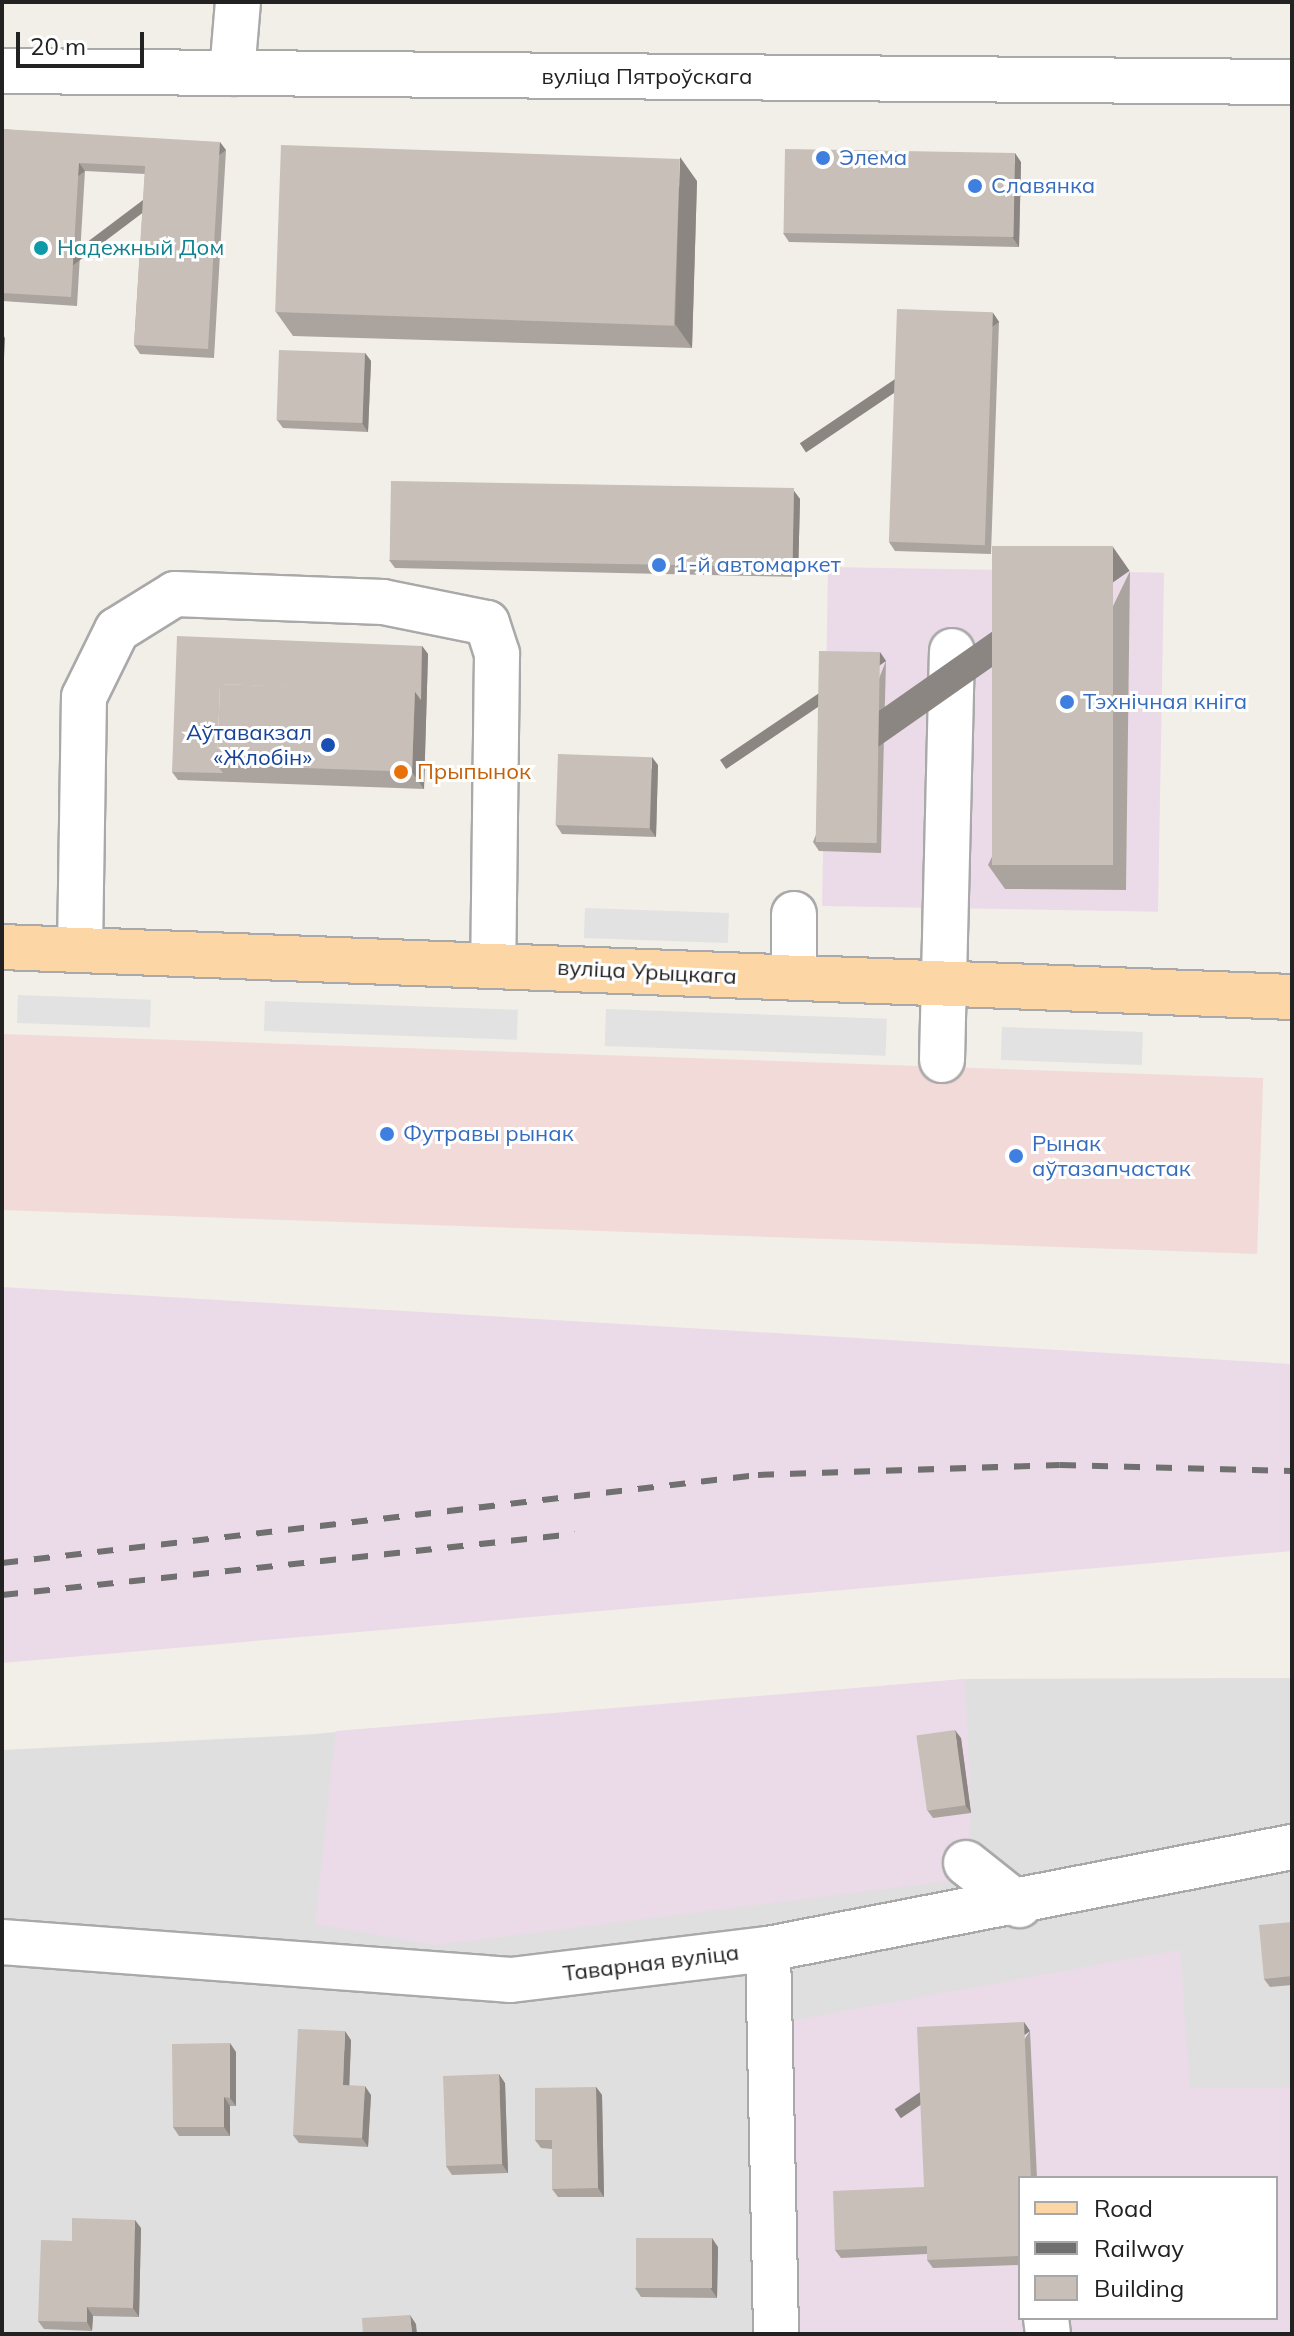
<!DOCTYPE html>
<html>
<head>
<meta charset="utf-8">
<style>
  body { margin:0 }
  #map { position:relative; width:1294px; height:2336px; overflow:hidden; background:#f2efe9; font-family:Mulish,sans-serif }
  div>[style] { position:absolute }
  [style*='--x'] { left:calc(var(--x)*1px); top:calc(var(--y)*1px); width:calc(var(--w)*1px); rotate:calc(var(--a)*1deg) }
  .residential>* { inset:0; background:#e0dfdf }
  .commercial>* { inset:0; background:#f2dad9; transform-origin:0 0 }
  .industrial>* { inset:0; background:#ebdbe8; transform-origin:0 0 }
  .parking>* { inset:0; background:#e2e2e2; transform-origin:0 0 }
  .roads { filter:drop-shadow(2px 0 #a9a9a9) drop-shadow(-2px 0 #a9a9a9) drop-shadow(0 2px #a9a9a9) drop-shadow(0 -2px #a9a9a9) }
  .minor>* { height:44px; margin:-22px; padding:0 22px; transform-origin:22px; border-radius:22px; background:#fff }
  .major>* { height:44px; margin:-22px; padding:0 22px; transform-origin:22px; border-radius:22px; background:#fcd6a4 }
  .rail>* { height:6px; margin-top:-3px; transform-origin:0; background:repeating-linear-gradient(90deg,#707070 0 16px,transparent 0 32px) }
  .wall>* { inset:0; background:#aba49e }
  .shaded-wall>* { inset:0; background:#8b8681; transform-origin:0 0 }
  .building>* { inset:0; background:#c7bfb8; transform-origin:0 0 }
  .dots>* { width:22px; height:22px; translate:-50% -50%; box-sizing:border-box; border:4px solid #fff; border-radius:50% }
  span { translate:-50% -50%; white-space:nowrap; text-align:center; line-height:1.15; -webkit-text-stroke:6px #fff; paint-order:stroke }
  .street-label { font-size:22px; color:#222 }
  .shop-label { font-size:22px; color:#366cbe }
  .left { translate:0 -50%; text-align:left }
  .culture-label { font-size:22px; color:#0d838f }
  .transit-label { font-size:22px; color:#164399 }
  .right { translate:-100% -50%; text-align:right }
  .food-label { font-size:22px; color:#c56008 }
  .frame { position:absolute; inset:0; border:4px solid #222; pointer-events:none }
  .legend { position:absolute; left:1018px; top:2176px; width:260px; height:144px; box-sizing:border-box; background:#fff; border:2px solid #a7a7a7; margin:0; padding:10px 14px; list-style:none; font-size:24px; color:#222 }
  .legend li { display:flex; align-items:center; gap:16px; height:40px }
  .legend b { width:40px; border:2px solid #a7a7a7 }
  .scale { position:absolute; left:16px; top:32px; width:128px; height:36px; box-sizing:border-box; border:4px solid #222; border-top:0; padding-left:10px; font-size:24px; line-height:28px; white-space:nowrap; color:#222; -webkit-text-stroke:6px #fff; paint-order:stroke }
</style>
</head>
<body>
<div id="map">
  <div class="residential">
    <i style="clip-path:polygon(evenodd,1292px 1678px,1292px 2334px,2px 2334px,2px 1750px,302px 1735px,965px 1679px,1292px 1678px,1020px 2178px,1276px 2178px,1276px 2318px,1020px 2318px,1020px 2178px)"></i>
  </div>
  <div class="commercial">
    <i style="left:2px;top:1034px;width:1262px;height:176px;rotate:2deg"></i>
  </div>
  <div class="industrial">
    <i style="left:828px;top:567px;width:336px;height:339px;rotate:1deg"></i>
    <i style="clip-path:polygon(2px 1287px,1292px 1364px,1292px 1551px,2px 1663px)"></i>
    <i style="clip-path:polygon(965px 1679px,971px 1813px,965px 1879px,435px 1945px,315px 1924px,336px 1731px)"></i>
    <i style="clip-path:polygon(evenodd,1180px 1950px,1190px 2088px,1292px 2088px,1292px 2334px,796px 2334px,790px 2021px,1180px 1950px,1020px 2178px,1276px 2178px,1276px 2318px,1020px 2318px,1020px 2178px)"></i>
  </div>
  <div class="parking">
    <i style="left:585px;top:908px;width:144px;height:30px;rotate:2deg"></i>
    <i style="left:18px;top:995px;width:133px;height:28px;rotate:2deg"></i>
    <i style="left:265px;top:1001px;width:253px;height:30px;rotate:2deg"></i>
    <i style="left:606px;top:1009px;width:281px;height:37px;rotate:2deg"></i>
    <i style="left:1002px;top:1027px;width:141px;height:33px;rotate:2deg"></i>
  </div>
  <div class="roads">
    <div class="minor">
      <i style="--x:2;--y:71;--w:1290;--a:0.49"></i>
      <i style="--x:232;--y:73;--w:71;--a:-85.2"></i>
      <i style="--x:794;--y:914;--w:64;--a:90"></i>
      <i style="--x:80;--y:950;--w:253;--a:-89.1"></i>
      <i style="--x:84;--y:697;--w:75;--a:-63.8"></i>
      <i style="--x:117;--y:630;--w:68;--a:-31.8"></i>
      <i style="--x:175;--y:594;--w:208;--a:2.2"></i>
      <i style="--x:383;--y:602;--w:106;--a:11.4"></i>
      <i style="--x:487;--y:623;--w:33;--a:72"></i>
      <i style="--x:497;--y:654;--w:308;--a:90.7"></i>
      <i style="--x:942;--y:1060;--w:409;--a:-88.6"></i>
      <i style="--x:966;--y:1863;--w:68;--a:38.4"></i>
      <i style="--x:2;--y:1942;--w:510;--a:4.27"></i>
      <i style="--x:511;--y:1980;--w:259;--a:-6.9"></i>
      <i style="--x:768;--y:1949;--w:534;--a:-11.02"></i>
      <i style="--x:768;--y:1949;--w:385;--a:88.8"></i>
      <i style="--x:1046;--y:2318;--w:16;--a:83"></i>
    </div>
    <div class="major">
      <i style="--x:2;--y:947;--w:1291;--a:2.22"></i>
    </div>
  </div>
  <div class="rail">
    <i style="--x:2;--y:1563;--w:761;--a:-6.64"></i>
    <i style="--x:758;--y:1475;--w:302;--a:-1.9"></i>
    <i style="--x:1060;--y:1465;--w:232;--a:1.5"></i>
    <i style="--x:2;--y:1595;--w:576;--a:-6.08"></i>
  </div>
  <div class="wall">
    <i style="clip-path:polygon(2px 129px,226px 150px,214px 358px,140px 354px,134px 345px,145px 174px,85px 171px,77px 306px,2px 301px)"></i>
    <i style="clip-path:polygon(1021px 162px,1019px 247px,789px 242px,783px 233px)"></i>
    <i style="clip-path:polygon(697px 181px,692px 348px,293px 336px,276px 312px)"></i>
    <i style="clip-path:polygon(993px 313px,999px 322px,991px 554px,895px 551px,889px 542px)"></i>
    <i style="clip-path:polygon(365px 353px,371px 361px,368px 432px,283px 428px,277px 420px)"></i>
    <i style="clip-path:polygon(794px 491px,800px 499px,798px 577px,395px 568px,389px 560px)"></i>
    <i style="clip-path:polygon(1130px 571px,1126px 890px,1005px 889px,988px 865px)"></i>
    <i style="clip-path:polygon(422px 646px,428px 654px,424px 789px,178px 780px,172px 772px)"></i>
    <i style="clip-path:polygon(886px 661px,881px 853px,819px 851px,813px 842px)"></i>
    <i style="clip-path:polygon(658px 765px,656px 837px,562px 834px,556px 825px)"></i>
    <i style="clip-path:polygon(961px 1738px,971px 1813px,933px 1818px,927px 1810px)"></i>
    <i style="clip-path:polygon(1292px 1922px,1292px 1985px,1270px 1987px,1264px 1979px)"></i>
    <i style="clip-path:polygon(1030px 2031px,1037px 2178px,1020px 2178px,1020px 2265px,933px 2268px,927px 2260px,927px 2254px,841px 2258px,835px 2250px,924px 2187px)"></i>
    <i style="clip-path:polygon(351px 2040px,349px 2085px,371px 2095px,368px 2147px,299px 2143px,293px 2135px)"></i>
    <i style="clip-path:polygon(236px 2052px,236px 2106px,230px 2106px,230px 2136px,179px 2136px,173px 2127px)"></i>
    <i style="clip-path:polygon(505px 2083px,508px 2173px,452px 2175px,446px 2166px)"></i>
    <i style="clip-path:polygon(596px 2087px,602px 2095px,604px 2197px,558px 2197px,552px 2189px,552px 2149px,541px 2148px,535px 2140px)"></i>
    <i style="clip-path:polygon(141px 2228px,139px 2317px,93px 2316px,92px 2331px,44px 2329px,38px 2321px,72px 2241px)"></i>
    <i style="clip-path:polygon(718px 2247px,717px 2298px,641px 2297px,635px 2288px)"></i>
  </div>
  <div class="shaded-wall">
    <i style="left:220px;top:142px;width:10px;height:207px;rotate:53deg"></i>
    <i style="clip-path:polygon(1015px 153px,1021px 162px,1019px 247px,1013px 238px)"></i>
    <i style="clip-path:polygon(680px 157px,697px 181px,692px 348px,675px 324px)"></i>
    <i style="left:79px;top:163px;width:10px;height:134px;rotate:53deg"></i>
    <i style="left:993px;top:313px;width:11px;height:233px;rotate:56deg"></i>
    <i style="clip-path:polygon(2px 333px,5px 338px,2px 398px)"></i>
    <i style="clip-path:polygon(365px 353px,371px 361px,368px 432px,362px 423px)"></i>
    <i style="clip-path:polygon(794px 491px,800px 499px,798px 577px,792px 569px)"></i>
    <i style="left:1113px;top:547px;width:29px;height:319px;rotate:55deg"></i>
    <i style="clip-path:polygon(422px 646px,428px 654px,424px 789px,412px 772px,415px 692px)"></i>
    <i style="left:880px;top:652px;width:11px;height:193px;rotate:56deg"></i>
    <i style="clip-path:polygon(652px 757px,658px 765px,656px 837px,650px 829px)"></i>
    <i style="clip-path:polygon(955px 1730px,961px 1738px,971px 1813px,965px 1805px)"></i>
    <i style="left:1024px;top:2022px;width:11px;height:156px;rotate:56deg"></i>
    <i style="clip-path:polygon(345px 2031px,351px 2040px,349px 2093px,343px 2085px)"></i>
    <i style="clip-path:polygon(230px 2043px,236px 2052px,236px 2106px,230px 2098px)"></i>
    <i style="clip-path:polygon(499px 2074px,505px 2083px,508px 2173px,502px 2164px)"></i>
    <i style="clip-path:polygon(365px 2086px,371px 2095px,368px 2147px,362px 2138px)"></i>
    <i style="clip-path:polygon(596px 2087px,602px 2095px,604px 2197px,598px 2188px)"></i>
    <i style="clip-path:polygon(224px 2097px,230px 2106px,230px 2136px,224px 2127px)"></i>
    <i style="clip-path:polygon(135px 2220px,141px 2228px,139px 2317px,133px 2308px)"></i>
    <i style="clip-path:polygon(712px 2238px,718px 2247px,717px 2298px,711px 2289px)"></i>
    <i style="clip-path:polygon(87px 2307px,93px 2316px,92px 2331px,87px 2322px)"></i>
    <i style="clip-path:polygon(410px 2315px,416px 2324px,417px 2334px,412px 2334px)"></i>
  </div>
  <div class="building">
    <i style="clip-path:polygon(2px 129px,220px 142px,208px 349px,134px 345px,145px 166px,79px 163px,71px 297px,2px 293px)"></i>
    <i style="left:281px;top:145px;width:399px;height:167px;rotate:2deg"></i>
    <i style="left:785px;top:149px;width:230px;height:84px;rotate:1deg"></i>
    <i style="left:897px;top:309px;width:96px;height:233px;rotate:2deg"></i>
    <i style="left:279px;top:350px;width:86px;height:70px;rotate:2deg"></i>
    <i style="left:391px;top:481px;width:403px;height:79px;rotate:1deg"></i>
    <i style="left:992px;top:546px;width:121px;height:319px"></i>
    <i style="clip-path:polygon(177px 636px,422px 646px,421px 700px,415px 692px,220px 684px,217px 765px,223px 773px,172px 772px)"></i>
    <i style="left:819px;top:651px;width:61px;height:191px;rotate:1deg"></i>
    <i style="left:220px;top:684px;width:195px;height:81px;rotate:2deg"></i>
    <i style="left:558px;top:754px;width:94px;height:71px;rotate:2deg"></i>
    <i style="left:955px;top:1730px;width:76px;height:39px;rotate:82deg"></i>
    <i style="clip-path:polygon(1292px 1922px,1292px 1976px,1264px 1979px,1259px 1925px)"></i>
    <i style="clip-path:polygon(1024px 2022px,1031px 2178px,1020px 2178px,1020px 2256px,927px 2260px,927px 2246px,835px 2250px,833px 2191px,924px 2187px,917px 2027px)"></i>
    <i style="clip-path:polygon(298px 2029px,345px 2031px,343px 2085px,365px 2086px,362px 2138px,293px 2135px)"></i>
    <i style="clip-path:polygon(230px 2043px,230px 2098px,224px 2097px,224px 2127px,173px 2127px,172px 2044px)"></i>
    <i style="left:499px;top:2074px;width:90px;height:56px;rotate:88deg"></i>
    <i style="clip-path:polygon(596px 2087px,598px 2188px,552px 2189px,552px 2140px,535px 2140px,535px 2088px)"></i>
    <i style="clip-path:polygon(72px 2218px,135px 2220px,133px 2308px,87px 2307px,87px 2322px,38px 2321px,41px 2240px,72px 2241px)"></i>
    <i style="left:636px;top:2238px;width:76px;height:50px"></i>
    <i style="clip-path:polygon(410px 2315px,412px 2334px,363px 2334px,362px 2318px)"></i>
  </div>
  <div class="dots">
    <i style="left:823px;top:158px;background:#3f7fe0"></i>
    <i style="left:975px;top:186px;background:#3f7fe0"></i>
    <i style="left:41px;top:248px;background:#0f9aa8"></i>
    <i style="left:659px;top:565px;background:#3f7fe0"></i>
    <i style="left:1067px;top:702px;background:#3f7fe0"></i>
    <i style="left:328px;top:745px;background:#1a4fb4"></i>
    <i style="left:401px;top:772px;background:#e8710a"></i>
    <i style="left:387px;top:1134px;background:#3f7fe0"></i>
    <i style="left:1016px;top:1156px;background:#3f7fe0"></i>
  </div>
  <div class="street-label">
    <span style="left:647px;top:77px">вуліца Пятроўскага</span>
    <span style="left:647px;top:972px;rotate:3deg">вуліца Урыцкага</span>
    <span style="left:651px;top:1963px;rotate:-7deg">Таварная вуліца</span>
  </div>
  <div class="shop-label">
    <span class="left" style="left:839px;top:158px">Элема</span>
    <span class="left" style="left:991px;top:186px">Славянка</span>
    <span class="left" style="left:675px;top:565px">1-й автомаркет</span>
    <span class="left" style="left:1083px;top:702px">Тэхнічная кніга</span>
    <span class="left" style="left:403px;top:1134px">Футравы рынак</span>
    <span class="left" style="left:1032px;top:1156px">Рынак<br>аўтазапчастак</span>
  </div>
  <div class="culture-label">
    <span class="left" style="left:57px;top:248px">Надежный Дом</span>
  </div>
  <div class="transit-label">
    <span class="right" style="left:312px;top:745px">Аўтавакзал<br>«Жлобін»</span>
  </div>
  <div class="food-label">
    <span class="left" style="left:417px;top:772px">Прыпынок</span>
  </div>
  <div class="frame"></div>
  <ul class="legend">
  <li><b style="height:10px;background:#fcd6a4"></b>Road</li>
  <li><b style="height:10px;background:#707070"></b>Railway</li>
  <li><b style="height:22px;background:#c7bfb8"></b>Building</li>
  </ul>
  <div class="scale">20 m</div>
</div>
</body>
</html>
